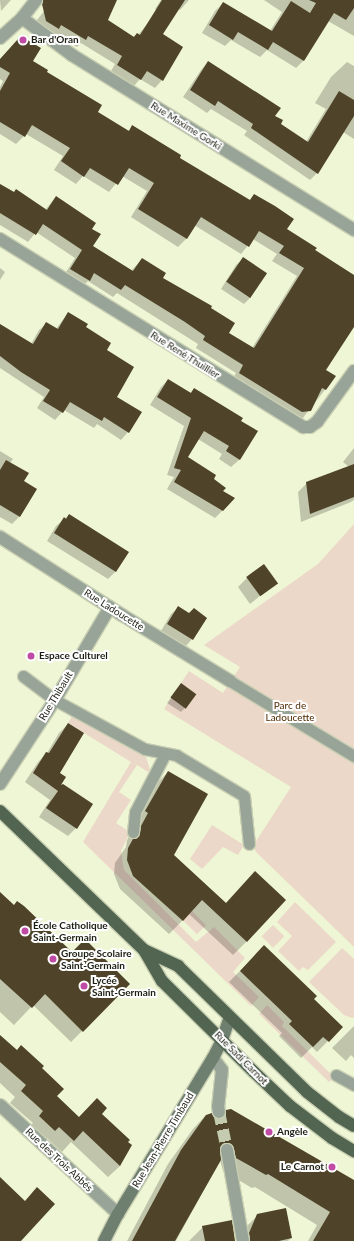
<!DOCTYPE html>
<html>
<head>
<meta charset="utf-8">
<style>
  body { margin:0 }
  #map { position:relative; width:354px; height:1241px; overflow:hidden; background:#eff6d5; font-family:Lato,sans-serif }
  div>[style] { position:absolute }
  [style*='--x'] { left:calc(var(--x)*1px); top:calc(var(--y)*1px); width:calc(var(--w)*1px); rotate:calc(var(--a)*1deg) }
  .green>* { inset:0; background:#ecd8c8; transform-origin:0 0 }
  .shadow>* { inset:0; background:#0003 }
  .building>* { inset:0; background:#4f4429; transform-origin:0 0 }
  .street-tunnel>* { height:12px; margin-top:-6px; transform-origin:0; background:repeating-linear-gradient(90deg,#c5cbae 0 12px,transparent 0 18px) }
  .roads { filter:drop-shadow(1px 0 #c9cfb2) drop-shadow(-1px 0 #c9cfb2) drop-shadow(0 1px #c9cfb2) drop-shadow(0 -1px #c9cfb2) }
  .lane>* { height:11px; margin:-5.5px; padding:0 5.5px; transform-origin:5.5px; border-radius:5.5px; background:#99a499 }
  .street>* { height:12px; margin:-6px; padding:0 6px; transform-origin:6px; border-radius:6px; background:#99a499 }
  .secondary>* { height:12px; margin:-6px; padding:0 6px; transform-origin:6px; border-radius:6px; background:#6f7f6f }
  .primary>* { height:12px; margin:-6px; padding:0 6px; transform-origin:6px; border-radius:6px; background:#516551 }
  .dots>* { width:11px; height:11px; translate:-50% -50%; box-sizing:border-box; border:2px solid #fff; border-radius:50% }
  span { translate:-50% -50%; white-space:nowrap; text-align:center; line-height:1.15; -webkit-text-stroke:4px #fff; paint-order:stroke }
  .poi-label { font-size:10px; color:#1d1f13; font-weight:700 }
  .left { translate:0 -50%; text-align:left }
  .right { translate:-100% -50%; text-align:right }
  .street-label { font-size:10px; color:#1d1f13 }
  .park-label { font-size:10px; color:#502a00 }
</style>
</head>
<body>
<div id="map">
  <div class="green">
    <i style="clip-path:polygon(354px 524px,354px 947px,256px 852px,253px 846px,291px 787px,164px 709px,189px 671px,223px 693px,240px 667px,204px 645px,318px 564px)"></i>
    <i style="clip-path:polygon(73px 715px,146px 757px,150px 769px,148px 772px,137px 765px,119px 792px,131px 800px,116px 823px,130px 832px,121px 851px,124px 870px,196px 942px,214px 927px,245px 958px,233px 972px,259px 997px,251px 1006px,83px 842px,131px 762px,68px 723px)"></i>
    <i style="clip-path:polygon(212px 825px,244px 845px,238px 855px,223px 847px,202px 869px,190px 859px)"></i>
    <i style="clip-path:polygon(295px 902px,336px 942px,308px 970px,303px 967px,299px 971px,278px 951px,292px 936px,277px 922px)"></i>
    <i style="left:192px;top:911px;width:20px;height:13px;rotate:45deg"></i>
    <i style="left:273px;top:925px;width:16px;height:16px;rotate:45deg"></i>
    <i style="clip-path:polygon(342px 948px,354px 959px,354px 1017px,352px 1018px,344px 1015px,309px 982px)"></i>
    <i style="clip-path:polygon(267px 1005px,284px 1022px,282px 1026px,334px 1077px,329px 1082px,259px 1014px)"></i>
  </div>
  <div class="shadow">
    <i style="clip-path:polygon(0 0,11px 0,1px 11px)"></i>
    <i style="clip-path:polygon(53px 0,109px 0,106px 20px,133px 37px,137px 34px,138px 35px,152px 18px,162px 34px,162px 80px,155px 88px,140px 79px,133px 87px,110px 73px,115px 64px,81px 43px,77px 47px,54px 33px,51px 36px,39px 29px,37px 20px)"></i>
    <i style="clip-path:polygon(161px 0,189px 0,180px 10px,178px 9px,169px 19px,155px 9px)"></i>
    <i style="clip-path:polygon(264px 0,354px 0,354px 36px,328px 21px,303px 61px,296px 68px,267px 50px,260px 57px,231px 40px,225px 46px,202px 33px,215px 11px,223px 3px,270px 31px,282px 12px)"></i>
    <i style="clip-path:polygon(0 59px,31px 61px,96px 113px,127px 132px,133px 126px,178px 158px,249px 201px,254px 195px,286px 230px,354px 276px,354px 325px,325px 371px,335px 377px,302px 419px,294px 420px,232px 381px,236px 373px,196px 348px,198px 344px,117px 293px,113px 297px,88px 281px,81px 288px,63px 277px,75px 258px,36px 232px,28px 242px,0 225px,0 184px,45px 210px,56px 197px,91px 229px,92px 246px,131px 271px,142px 259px,161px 278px,210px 308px,228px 333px,252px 348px,297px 276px,272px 261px,277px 254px,253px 239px,241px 254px,194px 225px,186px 239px,178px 247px,131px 217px,147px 191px,122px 176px,109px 192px,83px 176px,76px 184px,54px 170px,63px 156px,26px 134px,16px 144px,0 134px,0 87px,3px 81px,0 79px)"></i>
    <i style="clip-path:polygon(208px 62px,274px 116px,279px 124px,306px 142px,326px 109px,315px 103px,331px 77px,347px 62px,354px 66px,354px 139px,343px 132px,317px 173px,310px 180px,244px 135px,247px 131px,211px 109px,207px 113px,183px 97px,201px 70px)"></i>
    <i style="clip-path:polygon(243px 259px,251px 297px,244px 304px,221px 289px,236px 265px)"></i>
    <i style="clip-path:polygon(0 268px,5px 272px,0 280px)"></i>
    <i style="clip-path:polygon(68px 313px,106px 350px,115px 397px,128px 432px,121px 440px,97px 424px,94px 428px,64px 410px,55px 420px,37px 408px,44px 397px,0 368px,0 325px,31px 344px,39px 330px,47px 323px,56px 329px)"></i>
    <i style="clip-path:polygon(168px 380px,190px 393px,194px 389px,256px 432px,239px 460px,231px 467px,219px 459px,222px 454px,198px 439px,187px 458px,212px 480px,221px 491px,234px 499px,215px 518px,167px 489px,174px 477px,167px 475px,184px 426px,150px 405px,161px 387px)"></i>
    <i style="clip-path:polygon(354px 448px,354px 500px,351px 502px,301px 522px,298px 492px,307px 483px,349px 467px,343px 462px)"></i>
    <i style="clip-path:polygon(0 451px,13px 459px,10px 463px,22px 481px,36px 489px,19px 517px,12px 524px,0 517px)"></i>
    <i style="clip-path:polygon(69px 515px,116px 571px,108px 579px,47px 541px,56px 526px)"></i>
    <i style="clip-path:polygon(247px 578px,276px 583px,250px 604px,238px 587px)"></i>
    <i style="clip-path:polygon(178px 608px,192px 639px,186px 646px,161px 631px,171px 614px)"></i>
    <i style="clip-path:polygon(181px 685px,185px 708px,181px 712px,167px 703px)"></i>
    <i style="clip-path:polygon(68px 724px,58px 773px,59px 788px,76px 828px,68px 836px,39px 817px,50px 800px,25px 782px,38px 762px,47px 753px,59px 733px)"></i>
    <i style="clip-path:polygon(168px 772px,173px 855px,226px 903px,247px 941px,233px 955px,189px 914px,169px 934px,120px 889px,114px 874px,115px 863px,126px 847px,127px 840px,135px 827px,132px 825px,155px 785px)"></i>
    <i style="clip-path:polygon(0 905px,72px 954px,129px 984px,71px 1042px,33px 1005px,14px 1025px,0 1012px)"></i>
    <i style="clip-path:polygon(264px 947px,312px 999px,342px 1027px,317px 1052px,312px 1047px,301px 1058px,279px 1036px,282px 1033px,229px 982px)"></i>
    <i style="clip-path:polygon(354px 1026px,354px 1058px,351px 1055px,346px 1061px,332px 1048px)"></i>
    <i style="clip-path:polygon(0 1036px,17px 1052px,40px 1068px,56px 1096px,79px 1118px,101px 1114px,130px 1145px,120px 1166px,108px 1177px,71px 1142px,62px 1152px,47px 1138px,43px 1142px,28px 1128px,33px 1123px,10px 1103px,15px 1097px,0 1083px)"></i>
    <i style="clip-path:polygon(227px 1111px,354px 1182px,354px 1241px,308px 1241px,317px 1225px,255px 1187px,252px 1188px,223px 1171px,220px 1160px,176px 1241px,127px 1241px,168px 1164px,193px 1129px,206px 1115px,218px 1120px)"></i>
    <i style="clip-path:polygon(258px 1215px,291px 1238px,288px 1241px,239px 1241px,244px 1229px)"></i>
    <i style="clip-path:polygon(203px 1227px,234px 1241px,189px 1241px)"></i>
  </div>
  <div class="building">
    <i style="clip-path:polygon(43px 0,117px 0,108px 20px,134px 37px,137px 33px,140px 35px,162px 0,185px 0,163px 34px,183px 47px,163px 81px,147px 71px,141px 80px,117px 65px,122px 56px,88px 36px,86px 40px,61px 25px,59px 29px,46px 21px,42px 4px)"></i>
    <i style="clip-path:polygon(309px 0,354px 0,354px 8px,346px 20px,334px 13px,304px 61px,273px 42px,268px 50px,238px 32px,233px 40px,209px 25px,223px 2px,272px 31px,291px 1px,310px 13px,316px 3px)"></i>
    <i style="clip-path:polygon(18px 39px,26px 39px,41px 48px,33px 61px,48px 70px,47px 72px,102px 105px,98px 112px,129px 131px,132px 125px,181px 155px,180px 158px,250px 200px,254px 194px,275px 206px,294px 219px,287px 229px,317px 248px,315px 250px,354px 275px,354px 327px,326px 370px,336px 376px,326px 390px,322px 388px,311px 411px,302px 412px,239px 373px,243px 365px,203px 340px,205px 336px,185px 322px,125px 285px,121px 290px,94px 273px,90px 281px,70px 269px,82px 250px,43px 224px,36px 235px,0 213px,0 184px,14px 192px,16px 189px,47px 210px,56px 196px,96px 223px,92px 229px,101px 234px,93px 246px,133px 271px,142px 258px,166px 273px,163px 278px,212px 306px,211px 308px,235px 323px,229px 333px,254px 348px,304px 268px,279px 253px,284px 246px,259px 231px,249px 247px,201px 217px,187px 239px,138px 209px,154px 183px,129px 168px,118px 185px,90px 168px,84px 177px,61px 161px,70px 148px,32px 125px,25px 137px,0 122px,0 91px,10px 73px,0 67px,0 59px)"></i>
    <i style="clip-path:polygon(208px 61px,281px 108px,275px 116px,283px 120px,281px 124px,308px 142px,339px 91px,354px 100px,354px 116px,318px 174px,251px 128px,253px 124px,218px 101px,215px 106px,190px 90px)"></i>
    <i style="left:243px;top:257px;width:29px;height:30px;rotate:34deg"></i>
    <i style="clip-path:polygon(68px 312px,88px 324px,86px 327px,111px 343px,107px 350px,134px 367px,117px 397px,142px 412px,129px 433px,104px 417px,102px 421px,70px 402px,63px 413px,43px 401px,50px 390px,21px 372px,0 356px,0 324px,33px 344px,46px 322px,58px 329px)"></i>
    <i style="clip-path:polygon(168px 379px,191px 393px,194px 388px,243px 418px,241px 421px,258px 431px,240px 460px,226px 451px,229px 446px,204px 431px,188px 457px,216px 475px,214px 479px,226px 488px,223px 491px,235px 498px,223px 511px,174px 482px,181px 470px,174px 468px,191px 418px,157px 397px)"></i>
    <i style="clip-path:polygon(6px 460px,29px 473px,24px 481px,37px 489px,20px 517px,0 505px,0 470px)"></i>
    <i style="clip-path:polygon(354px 464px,354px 497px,310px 514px,306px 482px)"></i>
    <i style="clip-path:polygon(69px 514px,129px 552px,116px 572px,54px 533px,64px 517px,66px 519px)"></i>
    <i style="left:264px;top:564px;width:24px;height:22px;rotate:54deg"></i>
    <i style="clip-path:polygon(178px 606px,189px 613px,194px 608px,207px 618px,193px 640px,167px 624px)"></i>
    <i style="left:181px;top:683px;width:19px;height:18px;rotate:36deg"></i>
    <i style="clip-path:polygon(68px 723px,84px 733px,60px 773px,66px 777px,61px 785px,63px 784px,93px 804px,77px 829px,46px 808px,58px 791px,33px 773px,46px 752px,49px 753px)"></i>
    <i style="clip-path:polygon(168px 771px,208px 794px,174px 855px,226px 903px,255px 871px,286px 900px,247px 942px,202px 900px,183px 921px,133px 876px,127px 860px,128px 848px,133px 839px,139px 836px,141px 826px,148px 813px,145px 811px)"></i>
    <i style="clip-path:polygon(0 892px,14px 905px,17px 901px,24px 906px,72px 952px,85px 939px,130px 984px,83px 1032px,45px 994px,32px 1008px,0 979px)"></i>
    <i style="clip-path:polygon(264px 945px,317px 996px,314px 999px,343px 1027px,329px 1042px,323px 1037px,313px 1047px,289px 1024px,292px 1021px,240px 971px)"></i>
    <i style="clip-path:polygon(0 1035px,17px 1050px,21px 1045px,44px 1066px,42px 1068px,64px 1089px,57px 1096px,79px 1117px,97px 1098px,107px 1108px,102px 1114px,130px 1140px,128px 1142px,132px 1145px,120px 1166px,83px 1131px,74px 1141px,59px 1127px,55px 1131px,39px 1116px,43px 1111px,21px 1091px,26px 1085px,0 1062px)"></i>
    <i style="clip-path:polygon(231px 1109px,354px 1180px,354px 1241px,313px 1241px,330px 1212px,268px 1174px,266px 1175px,236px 1158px,233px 1146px,226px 1143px,220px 1148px,221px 1160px,175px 1241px,132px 1241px,181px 1150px,206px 1115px,212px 1113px,216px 1119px,221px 1119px,226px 1115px,226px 1110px)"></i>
    <i style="clip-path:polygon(0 1177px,25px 1201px,37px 1187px,55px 1204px,21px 1241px,0 1241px)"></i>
    <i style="clip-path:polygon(286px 1208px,292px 1238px,279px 1241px,250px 1241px,249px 1233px,257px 1214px)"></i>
    <i style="clip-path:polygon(232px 1220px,235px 1241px,205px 1241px,202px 1226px)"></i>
  </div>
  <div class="street-tunnel">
    <i style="--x:219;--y:1112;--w:39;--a:78"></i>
  </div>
  <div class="roads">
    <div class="lane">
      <i style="--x:23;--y:676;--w:40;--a:37"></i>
      <i style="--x:55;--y:700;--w:102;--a:28.6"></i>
      <i style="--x:145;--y:749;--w:32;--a:11"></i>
      <i style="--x:176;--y:755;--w:79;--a:31.1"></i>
      <i style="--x:244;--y:796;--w:48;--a:84.1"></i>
      <i style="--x:230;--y:681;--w:145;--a:31.2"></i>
      <i style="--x:133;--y:832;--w:20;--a:-84"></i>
      <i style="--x:135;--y:812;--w:65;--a:-62.7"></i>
      <i style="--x:336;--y:1075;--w:21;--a:29"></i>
    </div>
    <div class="street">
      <i style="--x:22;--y:18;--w:62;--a:36.5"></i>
      <i style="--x:72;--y:55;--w:332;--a:31.8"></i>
      <i style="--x:0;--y:38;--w:30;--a:-42"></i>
      <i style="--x:22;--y:18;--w:23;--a:-52"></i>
      <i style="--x:0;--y:239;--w:357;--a:31.8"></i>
      <i style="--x:303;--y:427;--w:7;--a:0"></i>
      <i style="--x:310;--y:427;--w:9;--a:-36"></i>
      <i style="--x:317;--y:422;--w:63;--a:-54"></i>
      <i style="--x:0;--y:537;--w:145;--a:32.6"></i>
      <i style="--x:122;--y:615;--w:127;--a:31.4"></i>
      <i style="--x:0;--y:784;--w:100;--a:-56.8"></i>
      <i style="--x:55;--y:700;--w:108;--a:-59.4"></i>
      <i style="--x:213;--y:1058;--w:15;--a:53"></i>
      <i style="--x:222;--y:1070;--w:36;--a:96"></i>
      <i style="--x:218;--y:1106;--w:6;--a:81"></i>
      <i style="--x:0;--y:1105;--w:161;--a:42.7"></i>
      <i style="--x:227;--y:1150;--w:92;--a:80"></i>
    </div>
    <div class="secondary">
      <i style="--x:104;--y:1241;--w:30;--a:-63"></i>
      <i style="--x:118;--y:1214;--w:183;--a:-58.7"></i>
      <i style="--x:213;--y:1058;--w:20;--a:-63"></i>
      <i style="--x:222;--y:1040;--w:24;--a:-71"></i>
    </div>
    <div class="primary">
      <i style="--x:0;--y:811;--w:200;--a:44"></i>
      <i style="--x:144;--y:950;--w:36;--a:60"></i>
      <i style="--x:162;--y:981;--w:129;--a:44.7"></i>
      <i style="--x:254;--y:1072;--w:50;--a:43.4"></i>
      <i style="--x:290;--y:1106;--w:53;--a:37.3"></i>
      <i style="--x:332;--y:1138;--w:26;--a:31"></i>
      <i style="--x:144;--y:950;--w:38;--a:25"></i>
      <i style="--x:178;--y:966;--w:180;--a:44.3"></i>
      <i style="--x:307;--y:1092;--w:41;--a:38"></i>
      <i style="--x:339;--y:1117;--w:17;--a:31"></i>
    </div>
  </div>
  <div class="dots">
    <i style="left:23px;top:40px;background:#bf4ba4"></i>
    <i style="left:31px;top:656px;background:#bf4ba4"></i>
    <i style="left:25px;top:931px;background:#bf4ba4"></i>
    <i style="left:53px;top:959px;background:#bf4ba4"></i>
    <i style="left:84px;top:986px;background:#bf4ba4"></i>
    <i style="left:269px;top:1132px;background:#bf4ba4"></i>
    <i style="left:332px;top:1167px;background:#bf4ba4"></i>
  </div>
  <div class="poi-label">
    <span class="left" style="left:31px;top:40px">Bar d'Oran</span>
    <span class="left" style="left:39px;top:656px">Espace Culturel</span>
    <span class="left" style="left:33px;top:931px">École Catholique<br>Saint-Germain</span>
    <span class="left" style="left:61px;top:959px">Groupe Scolaire<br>Saint-Germain</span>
    <span class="left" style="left:92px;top:986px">Lycée<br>Saint-Germain</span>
    <span class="left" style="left:277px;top:1132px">Angèle</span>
    <span class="right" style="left:324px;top:1167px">Le Carnot</span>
  </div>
  <div class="street-label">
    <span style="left:186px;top:126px;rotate:32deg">Rue Maxime Gorki</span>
    <span style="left:185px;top:355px;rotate:32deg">Rue René Thuillier</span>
    <span style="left:114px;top:610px;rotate:32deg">Rue Ladoucette</span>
    <span style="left:56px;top:696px;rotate:-59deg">Rue Thibault</span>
    <span style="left:241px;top:1058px;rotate:45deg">Rue Sadi Carnot</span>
    <span style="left:163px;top:1140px;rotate:-59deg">Rue Jean-Pierre Timbaud</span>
    <span style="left:59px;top:1160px;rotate:43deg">Rue des Trois Abbés</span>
  </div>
  <div class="park-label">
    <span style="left:290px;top:711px">Parc de<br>Ladoucette</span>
  </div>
</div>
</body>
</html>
